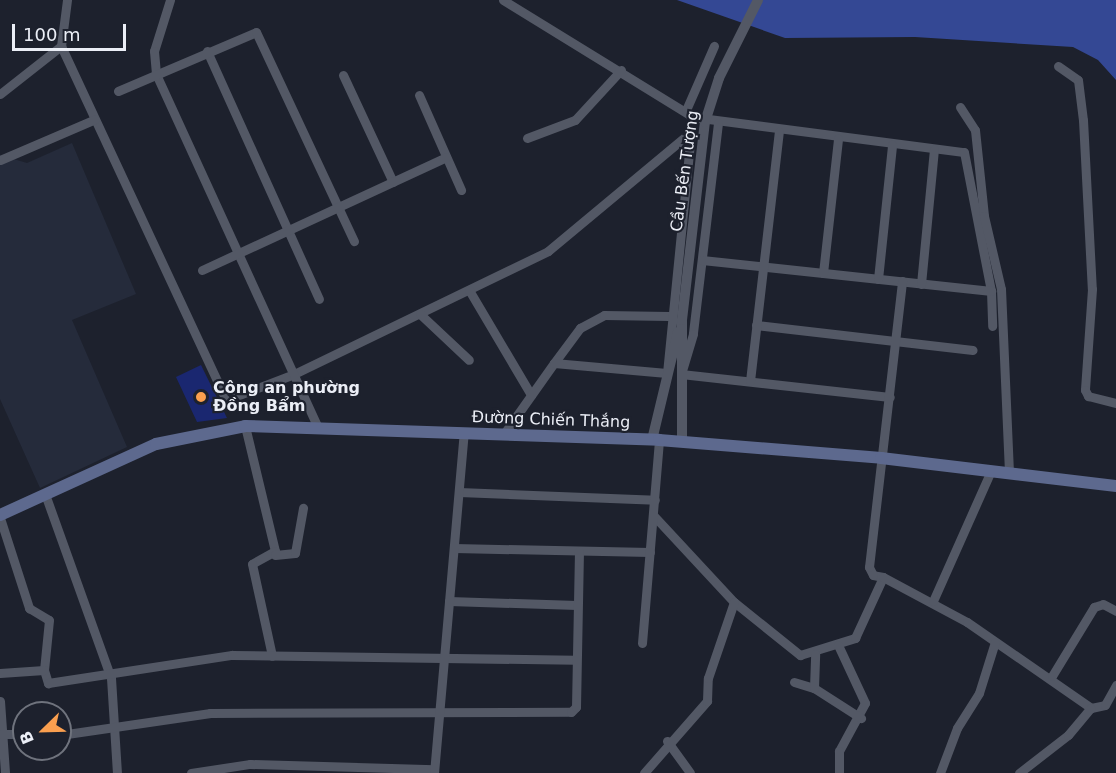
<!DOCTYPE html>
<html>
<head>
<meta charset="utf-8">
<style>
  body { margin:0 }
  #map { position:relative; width:1116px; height:773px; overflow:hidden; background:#1d212d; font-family:"DejaVu Sans",sans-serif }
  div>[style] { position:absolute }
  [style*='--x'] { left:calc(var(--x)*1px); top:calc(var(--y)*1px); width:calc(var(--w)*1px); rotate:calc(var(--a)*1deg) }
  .built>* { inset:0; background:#252b3b }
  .water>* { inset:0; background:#344894 }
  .building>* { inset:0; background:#1a2770 }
  .minor>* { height:9px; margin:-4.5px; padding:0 4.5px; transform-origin:4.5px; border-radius:4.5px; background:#535865 }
  .tertiary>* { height:10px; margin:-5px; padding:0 5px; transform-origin:5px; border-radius:5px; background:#535865 }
  .secondary>* { height:12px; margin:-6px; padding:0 6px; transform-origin:6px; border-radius:6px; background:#5d698e }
  .dots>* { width:16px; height:16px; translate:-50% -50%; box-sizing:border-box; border:3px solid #1d212d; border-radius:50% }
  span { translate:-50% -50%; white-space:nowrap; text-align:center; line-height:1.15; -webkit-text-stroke:4.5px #1d212d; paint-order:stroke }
  .street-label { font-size:16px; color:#ebeef6 }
  .poi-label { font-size:16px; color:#ebeef6; font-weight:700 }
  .left { translate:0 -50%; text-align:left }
  .north { position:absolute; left:12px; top:701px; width:60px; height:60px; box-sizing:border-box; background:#1d212d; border:2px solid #6f737d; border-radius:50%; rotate:247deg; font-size:16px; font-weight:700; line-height:24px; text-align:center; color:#ebeef6 }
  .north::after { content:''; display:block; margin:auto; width:21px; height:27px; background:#fa9f4f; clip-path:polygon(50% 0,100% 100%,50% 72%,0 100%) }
  .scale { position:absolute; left:12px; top:24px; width:114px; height:27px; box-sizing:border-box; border:3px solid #ebeef6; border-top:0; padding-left:8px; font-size:18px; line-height:21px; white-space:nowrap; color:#ebeef6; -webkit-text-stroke:4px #1d212d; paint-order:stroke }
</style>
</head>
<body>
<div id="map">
  <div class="built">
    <i style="clip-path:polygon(72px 143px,136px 294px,72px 320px,127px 447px,40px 488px,0 399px,0 155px,27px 163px)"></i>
  </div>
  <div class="water">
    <i style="clip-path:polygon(677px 0,1116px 0,1116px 80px,1098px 60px,1073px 47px,915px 37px,785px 38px)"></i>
  </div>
  <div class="building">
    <i style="clip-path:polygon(201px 365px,227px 418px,197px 422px,176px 377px)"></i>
  </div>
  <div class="minor">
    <i style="--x:67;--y:0;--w:46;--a:97.4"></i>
    <i style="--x:61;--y:46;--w:391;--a:65"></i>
    <i style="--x:226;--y:400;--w:73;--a:-20.9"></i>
    <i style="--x:294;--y:374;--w:282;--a:-25.8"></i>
    <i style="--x:548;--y:251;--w:186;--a:-39.8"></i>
    <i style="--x:170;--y:0;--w:53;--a:107.4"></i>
    <i style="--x:154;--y:51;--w:23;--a:85"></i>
    <i style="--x:156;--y:74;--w:386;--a:65.4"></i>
    <i style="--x:503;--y:0;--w:223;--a:31.6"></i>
    <i style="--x:693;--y:117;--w:273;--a:7.4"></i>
    <i style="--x:964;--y:152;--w:142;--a:79"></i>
    <i style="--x:991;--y:291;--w:35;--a:88"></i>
    <i style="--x:207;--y:51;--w:272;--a:65.7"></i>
    <i style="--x:1058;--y:66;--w:24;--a:35"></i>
    <i style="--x:1078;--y:80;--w:40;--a:82.9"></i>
    <i style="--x:1083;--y:120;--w:169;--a:87"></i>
    <i style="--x:1092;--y:289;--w:101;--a:94"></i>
    <i style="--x:1085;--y:390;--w:7;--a:63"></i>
    <i style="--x:1088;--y:396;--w:29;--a:14"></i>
    <i style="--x:343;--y:75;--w:118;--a:65"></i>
    <i style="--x:118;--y:91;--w:150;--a:-23.1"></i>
    <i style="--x:256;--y:32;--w:231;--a:64.9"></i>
    <i style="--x:0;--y:94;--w:78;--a:-38.2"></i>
    <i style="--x:419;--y:95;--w:104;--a:66.1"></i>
    <i style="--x:960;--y:107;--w:27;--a:57"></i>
    <i style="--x:975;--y:130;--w:86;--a:84"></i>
    <i style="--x:984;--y:216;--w:75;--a:76.9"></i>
    <i style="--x:1001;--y:289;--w:185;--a:87.5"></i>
    <i style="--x:686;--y:110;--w:70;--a:-66.4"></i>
    <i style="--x:718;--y:123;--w:212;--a:96.8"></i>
    <i style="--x:693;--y:334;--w:42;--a:106.7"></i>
    <i style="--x:681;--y:374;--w:210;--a:6.3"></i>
    <i style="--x:527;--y:138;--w:51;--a:-20.6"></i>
    <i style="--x:575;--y:120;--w:68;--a:-47.4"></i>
    <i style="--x:0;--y:160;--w:103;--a:-23.3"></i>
    <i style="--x:702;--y:260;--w:291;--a:6.1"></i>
    <i style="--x:202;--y:270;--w:269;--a:-24.8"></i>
    <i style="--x:823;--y:273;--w:135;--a:-83.6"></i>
    <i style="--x:878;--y:279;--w:135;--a:-84"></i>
    <i style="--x:921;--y:284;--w:135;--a:-84.5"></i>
    <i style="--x:469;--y:290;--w:122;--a:59.4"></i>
    <i style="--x:420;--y:314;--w:67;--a:43.2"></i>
    <i style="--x:756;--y:325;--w:218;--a:6.6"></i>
    <i style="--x:554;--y:363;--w:44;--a:-53.4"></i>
    <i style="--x:580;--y:328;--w:27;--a:-28"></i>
    <i style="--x:604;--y:315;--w:65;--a:0.9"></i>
    <i style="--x:750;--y:381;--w:251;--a:-83.4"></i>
    <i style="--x:245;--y:426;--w:129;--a:76.5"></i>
    <i style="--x:275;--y:551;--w:26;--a:151"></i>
    <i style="--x:252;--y:564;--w:94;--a:77.7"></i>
    <i style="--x:503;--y:435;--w:88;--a:-54.7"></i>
    <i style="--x:554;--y:363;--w:113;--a:5.1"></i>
    <i style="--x:667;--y:373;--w:242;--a:-84.3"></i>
    <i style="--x:459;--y:492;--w:196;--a:2.3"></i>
    <i style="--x:45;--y:494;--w:195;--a:70.3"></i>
    <i style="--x:111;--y:678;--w:95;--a:86.4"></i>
    <i style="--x:654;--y:516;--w:117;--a:47.1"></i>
    <i style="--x:734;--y:602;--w:85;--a:38.8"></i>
    <i style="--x:800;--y:655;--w:58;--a:-17.2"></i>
    <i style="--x:855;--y:638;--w:67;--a:-65.3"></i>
    <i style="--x:883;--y:577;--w:10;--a:-169"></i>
    <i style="--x:873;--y:575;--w:9;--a:-117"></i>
    <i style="--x:869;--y:567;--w:288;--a:-83.4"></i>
    <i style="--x:0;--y:518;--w:95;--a:72.1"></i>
    <i style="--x:29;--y:608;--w:23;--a:31"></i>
    <i style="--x:49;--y:620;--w:50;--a:95.7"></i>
    <i style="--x:44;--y:670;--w:14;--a:73"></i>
    <i style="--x:48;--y:683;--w:186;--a:-8.7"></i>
    <i style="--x:232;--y:655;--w:343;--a:0.8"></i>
    <i style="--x:454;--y:548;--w:196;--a:1.2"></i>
    <i style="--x:275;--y:555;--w:20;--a:-6"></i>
    <i style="--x:295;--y:553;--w:46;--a:-79.9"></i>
    <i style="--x:883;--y:577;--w:95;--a:28.2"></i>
    <i style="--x:967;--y:622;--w:151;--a:34.7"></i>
    <i style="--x:1091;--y:708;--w:14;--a:-12"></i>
    <i style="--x:1105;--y:705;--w:23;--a:-61"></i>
    <i style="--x:449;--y:601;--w:128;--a:1.8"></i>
    <i style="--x:933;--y:601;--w:142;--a:-66"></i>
    <i style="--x:642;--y:643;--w:204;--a:-85.2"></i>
    <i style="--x:838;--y:645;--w:64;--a:65"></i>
    <i style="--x:865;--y:703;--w:55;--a:118.4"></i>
    <i style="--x:839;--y:751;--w:22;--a:90"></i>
    <i style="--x:0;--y:673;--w:44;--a:-3.9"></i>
    <i style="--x:1052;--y:676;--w:81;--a:-58.7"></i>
    <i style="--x:1094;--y:607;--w:9;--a:-18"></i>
    <i style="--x:1103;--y:604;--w:15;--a:28"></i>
    <i style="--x:794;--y:682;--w:21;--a:17"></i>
    <i style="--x:814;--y:688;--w:56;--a:32.6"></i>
    <i style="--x:814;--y:688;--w:34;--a:-88"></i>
    <i style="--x:0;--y:701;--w:72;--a:86"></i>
    <i style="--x:1;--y:734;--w:23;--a:0"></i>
    <i style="--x:60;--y:735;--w:152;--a:-8.3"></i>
    <i style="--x:210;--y:713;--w:361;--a:-0.2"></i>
    <i style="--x:571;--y:712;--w:7;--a:-45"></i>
    <i style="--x:576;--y:707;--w:156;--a:-88.9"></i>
    <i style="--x:667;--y:741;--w:39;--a:54"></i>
    <i style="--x:191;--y:773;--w:60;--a:-8.7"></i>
    <i style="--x:250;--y:764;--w:184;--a:1.6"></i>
    <i style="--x:434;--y:773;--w:341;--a:-85"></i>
    <i style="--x:644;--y:773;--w:96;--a:-48.8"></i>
    <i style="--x:707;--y:701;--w:23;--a:-88"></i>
    <i style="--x:708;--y:678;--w:80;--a:-71.1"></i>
    <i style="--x:940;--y:773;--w:48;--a:-69.3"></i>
    <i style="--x:957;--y:728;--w:41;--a:-57.8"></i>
    <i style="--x:979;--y:693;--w:53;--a:-72.6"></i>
    <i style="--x:1019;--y:773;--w:62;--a:-37.8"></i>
    <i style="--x:1068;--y:735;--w:35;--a:-50"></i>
  </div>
  <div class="tertiary">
    <i style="--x:652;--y:440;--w:111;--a:-76.5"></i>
    <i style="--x:682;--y:442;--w:122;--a:-90"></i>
    <i style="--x:682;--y:320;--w:199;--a:-83.4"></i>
    <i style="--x:705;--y:122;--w:46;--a:-72.3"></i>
    <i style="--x:719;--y:78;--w:87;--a:-63.4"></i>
  </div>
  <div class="secondary">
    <i style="--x:0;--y:515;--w:171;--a:-24.5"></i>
    <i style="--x:156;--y:444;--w:91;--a:-11.4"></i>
    <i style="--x:245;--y:426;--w:414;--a:1.9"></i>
    <i style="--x:659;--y:440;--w:223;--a:4.6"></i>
    <i style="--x:881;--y:458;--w:237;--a:6.8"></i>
  </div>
  <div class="dots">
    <i style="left:201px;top:397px;background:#fa9f4f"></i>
  </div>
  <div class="street-label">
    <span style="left:685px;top:171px;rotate:-82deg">Cầu Bến Tượng</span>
    <span style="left:551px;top:420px;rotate:2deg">Đường Chiến Thắng</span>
  </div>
  <div class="poi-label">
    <span class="left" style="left:213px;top:397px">Công an phường<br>Đồng Bẩm</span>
  </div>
  <div class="north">B</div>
  <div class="scale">100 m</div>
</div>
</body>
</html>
